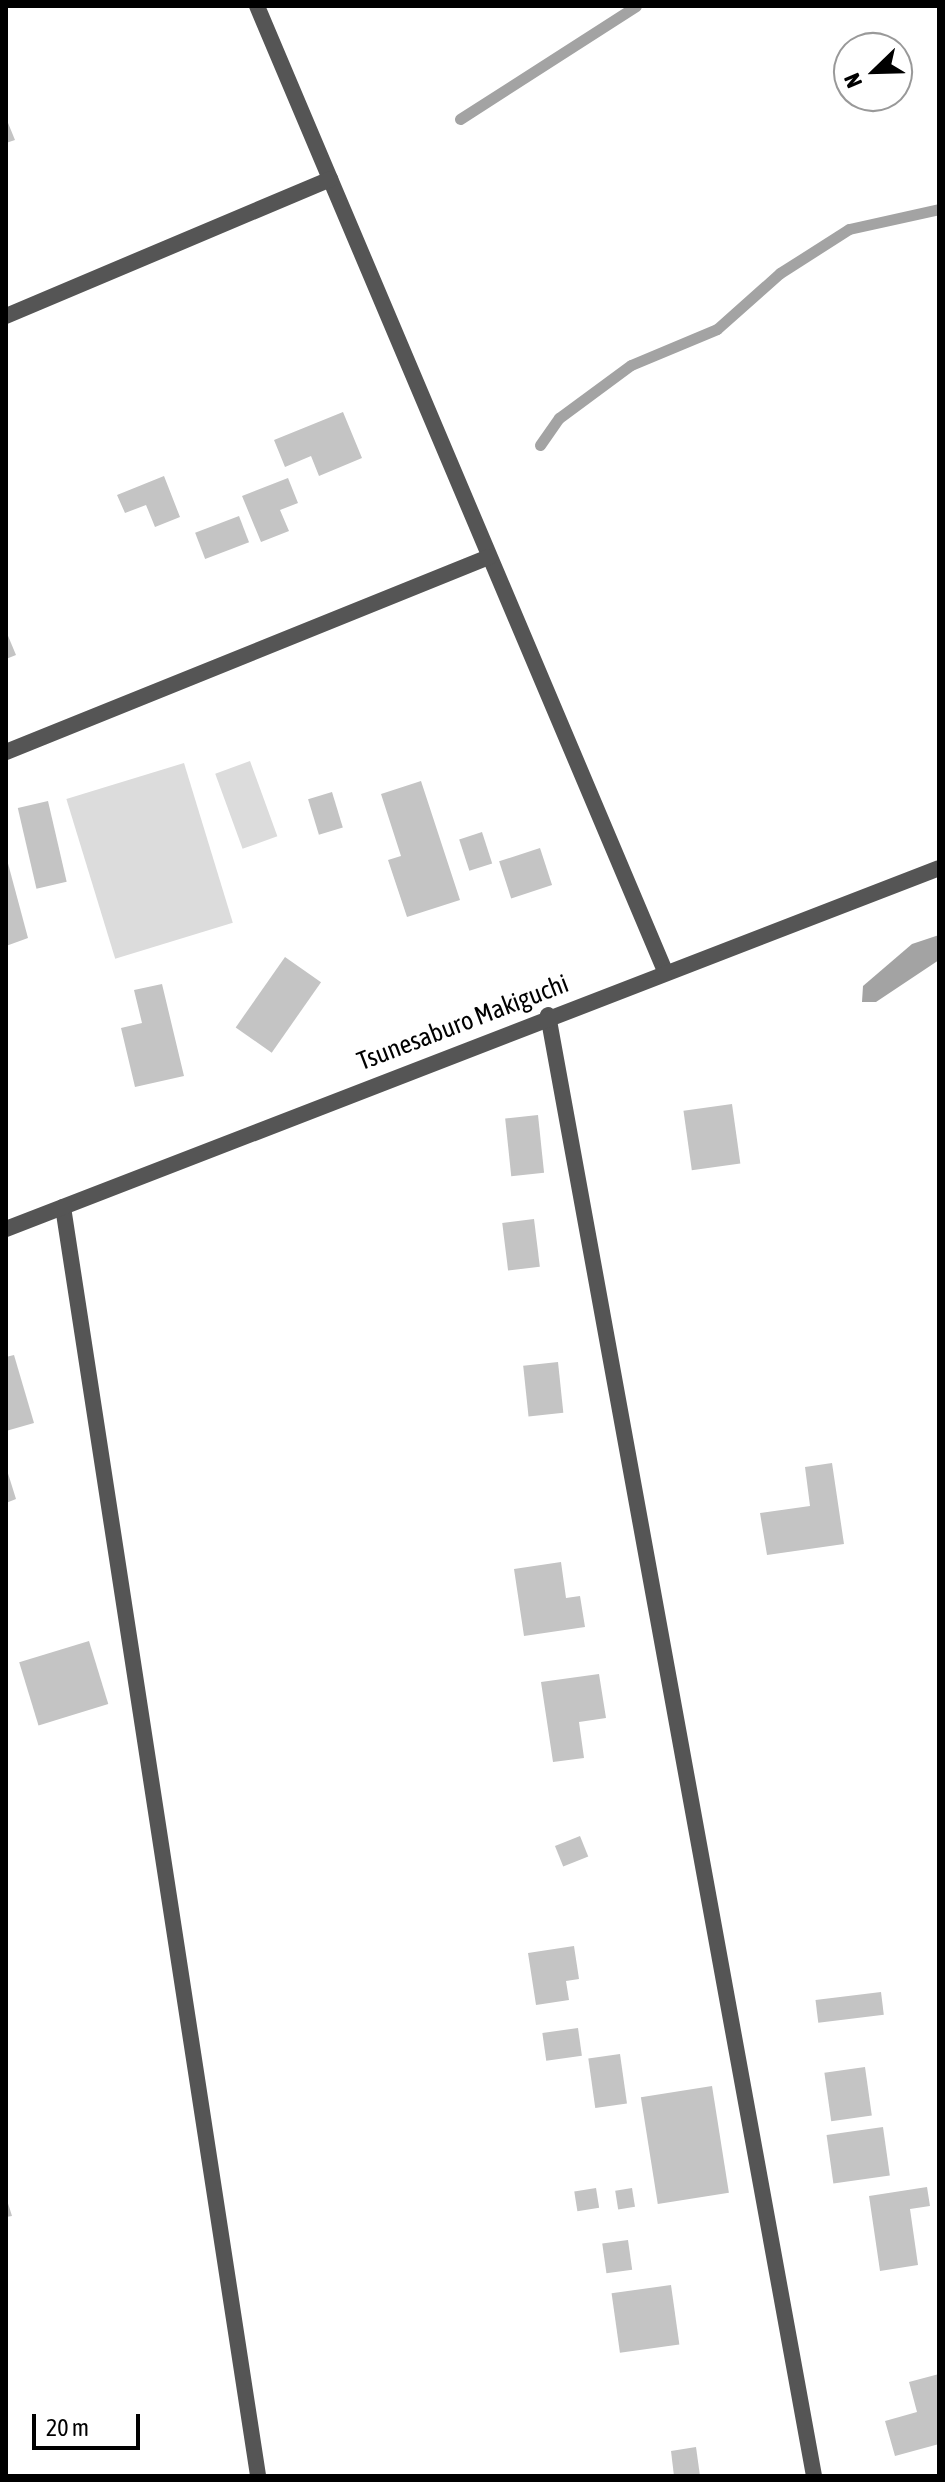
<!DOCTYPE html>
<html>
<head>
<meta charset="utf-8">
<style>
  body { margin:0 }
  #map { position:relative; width:945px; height:2482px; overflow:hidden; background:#fff; font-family:"Asap Condensed",sans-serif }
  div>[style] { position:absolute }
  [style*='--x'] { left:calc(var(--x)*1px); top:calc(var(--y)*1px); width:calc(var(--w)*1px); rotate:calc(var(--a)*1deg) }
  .green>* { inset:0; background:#dcdcdc; transform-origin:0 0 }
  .water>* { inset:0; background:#a3a3a3 }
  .stream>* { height:11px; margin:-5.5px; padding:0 5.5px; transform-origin:5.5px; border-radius:5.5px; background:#a3a3a3 }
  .building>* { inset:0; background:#c4c4c4; transform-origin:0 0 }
  .service>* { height:16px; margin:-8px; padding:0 8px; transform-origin:8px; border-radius:8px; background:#555 }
  .minor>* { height:16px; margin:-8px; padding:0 8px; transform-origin:8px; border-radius:8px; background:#555 }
  .tertiary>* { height:16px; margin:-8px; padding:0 8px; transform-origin:8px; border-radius:8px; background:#555 }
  span { translate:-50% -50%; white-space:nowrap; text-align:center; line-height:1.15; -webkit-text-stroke:7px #fff; paint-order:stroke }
  .street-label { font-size:26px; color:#000 }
  .frame { position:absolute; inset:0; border:8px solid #000; pointer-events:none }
  .north { position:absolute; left:833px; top:32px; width:80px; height:80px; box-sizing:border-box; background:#fff; border:2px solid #999; border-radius:50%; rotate:247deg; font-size:22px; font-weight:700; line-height:32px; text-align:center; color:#000 }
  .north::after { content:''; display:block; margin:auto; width:28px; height:36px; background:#000; clip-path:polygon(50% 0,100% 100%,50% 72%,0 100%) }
  .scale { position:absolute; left:32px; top:2414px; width:108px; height:36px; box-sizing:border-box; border:4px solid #000; border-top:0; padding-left:10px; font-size:24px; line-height:28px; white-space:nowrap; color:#000; -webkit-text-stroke:6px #fff; paint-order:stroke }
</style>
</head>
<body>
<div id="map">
  <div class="green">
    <i style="left:250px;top:761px;width:80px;height:37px;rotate:70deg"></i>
    <i style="left:184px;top:763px;width:167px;height:123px;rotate:73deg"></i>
  </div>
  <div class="water">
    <i style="clip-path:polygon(939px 935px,939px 960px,876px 1002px,862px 1002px,863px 986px,912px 944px)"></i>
  </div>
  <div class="stream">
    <i style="--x:460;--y:119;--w:209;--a:-32.7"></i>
    <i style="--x:540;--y:445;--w:33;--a:-55"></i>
    <i style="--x:559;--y:418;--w:89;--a:-36.4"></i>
    <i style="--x:631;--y:365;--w:93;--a:-22.7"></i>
    <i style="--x:717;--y:329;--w:84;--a:-41.6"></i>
    <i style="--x:780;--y:273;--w:82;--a:-32.5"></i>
    <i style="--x:849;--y:229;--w:92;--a:-12.5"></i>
  </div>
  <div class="building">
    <i style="clip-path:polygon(6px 118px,15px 140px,6px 143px)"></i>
    <i style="clip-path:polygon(343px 412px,362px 458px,319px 476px,311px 456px,285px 467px,274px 440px)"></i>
    <i style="clip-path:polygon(164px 476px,180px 517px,155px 527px,146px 505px,125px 513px,117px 495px)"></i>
    <i style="clip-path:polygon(288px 478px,298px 503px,280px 510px,289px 531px,261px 542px,242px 496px)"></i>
    <i style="left:239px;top:516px;width:28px;height:47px;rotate:69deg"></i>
    <i style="clip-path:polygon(6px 631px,16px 655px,6px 659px)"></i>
    <i style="clip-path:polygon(421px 781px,460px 900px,407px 917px,388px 860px,401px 856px,381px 794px)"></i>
    <i style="left:332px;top:792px;width:37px;height:25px;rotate:73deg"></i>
    <i style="left:48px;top:801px;width:83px;height:31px;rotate:77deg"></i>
    <i style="left:482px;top:832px;width:33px;height:24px;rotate:72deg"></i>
    <i style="left:540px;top:848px;width:39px;height:43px;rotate:72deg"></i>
    <i style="clip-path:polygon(6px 856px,28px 938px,6px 946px)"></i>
    <i style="left:285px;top:957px;width:44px;height:86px;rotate:35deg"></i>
    <i style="clip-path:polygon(162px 984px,184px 1076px,135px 1087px,121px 1028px,142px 1023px,134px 990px)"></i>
    <i style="left:732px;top:1104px;width:60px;height:49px;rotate:82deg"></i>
    <i style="left:538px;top:1115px;width:58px;height:33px;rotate:84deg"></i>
    <i style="left:534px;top:1219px;width:48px;height:32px;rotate:83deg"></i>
    <i style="clip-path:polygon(14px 1355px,34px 1423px,6px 1431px,6px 1357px)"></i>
    <i style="left:558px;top:1362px;width:51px;height:35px;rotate:84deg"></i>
    <i style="clip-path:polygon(832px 1463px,844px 1544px,767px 1555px,760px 1513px,810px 1506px,805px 1467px)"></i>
    <i style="clip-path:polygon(6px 1467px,16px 1499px,6px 1503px)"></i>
    <i style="clip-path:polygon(561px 1562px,566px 1598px,580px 1596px,585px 1627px,524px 1636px,514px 1569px)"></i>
    <i style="left:89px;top:1641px;width:66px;height:73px;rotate:73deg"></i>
    <i style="clip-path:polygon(599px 1674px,606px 1718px,579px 1722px,584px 1758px,553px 1762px,541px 1682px)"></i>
    <i style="left:580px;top:1836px;width:22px;height:27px;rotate:68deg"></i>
    <i style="clip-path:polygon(574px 1946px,579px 1979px,566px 1981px,569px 2000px,536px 2005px,528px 1953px)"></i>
    <i style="left:881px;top:1992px;width:23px;height:66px;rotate:83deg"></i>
    <i style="left:578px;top:2028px;width:28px;height:36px;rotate:82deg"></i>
    <i style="left:620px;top:2054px;width:50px;height:32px;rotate:82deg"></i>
    <i style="left:865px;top:2067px;width:49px;height:41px;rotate:82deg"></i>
    <i style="left:712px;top:2086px;width:108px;height:72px;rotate:81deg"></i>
    <i style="left:883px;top:2127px;width:49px;height:57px;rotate:82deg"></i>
    <i style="clip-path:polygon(927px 2187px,930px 2206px,910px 2209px,918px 2265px,880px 2271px,869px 2196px)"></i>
    <i style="left:596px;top:2188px;width:20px;height:22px;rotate:81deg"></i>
    <i style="left:632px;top:2188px;width:19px;height:17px;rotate:81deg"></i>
    <i style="clip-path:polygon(6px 2197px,12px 2216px,6px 2217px)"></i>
    <i style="left:628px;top:2240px;width:30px;height:26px;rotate:82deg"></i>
    <i style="left:671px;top:2285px;width:60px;height:60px;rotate:82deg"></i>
    <i style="clip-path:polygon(939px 2374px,939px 2444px,895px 2456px,885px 2421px,917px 2412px,909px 2382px)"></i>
    <i style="clip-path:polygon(696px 2447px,700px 2476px,674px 2476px,671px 2451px)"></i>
  </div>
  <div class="service">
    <i style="--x:257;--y:6;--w:1048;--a:67.08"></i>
    <i style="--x:6;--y:316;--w:352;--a:-22.9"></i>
    <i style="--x:6;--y:752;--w:521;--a:-21.99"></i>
  </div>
  <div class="minor">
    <i style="--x:548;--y:1015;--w:1485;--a:79.68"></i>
    <i style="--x:63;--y:1207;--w:1284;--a:81.26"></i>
  </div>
  <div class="tertiary">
    <i style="--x:6;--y:1229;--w:1000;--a:-21.15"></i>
  </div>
  <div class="street-label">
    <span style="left:463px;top:1023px;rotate:-21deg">Tsunesaburo Makiguchi</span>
  </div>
  <div class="frame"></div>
  <div class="north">N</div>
  <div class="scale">20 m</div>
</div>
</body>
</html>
